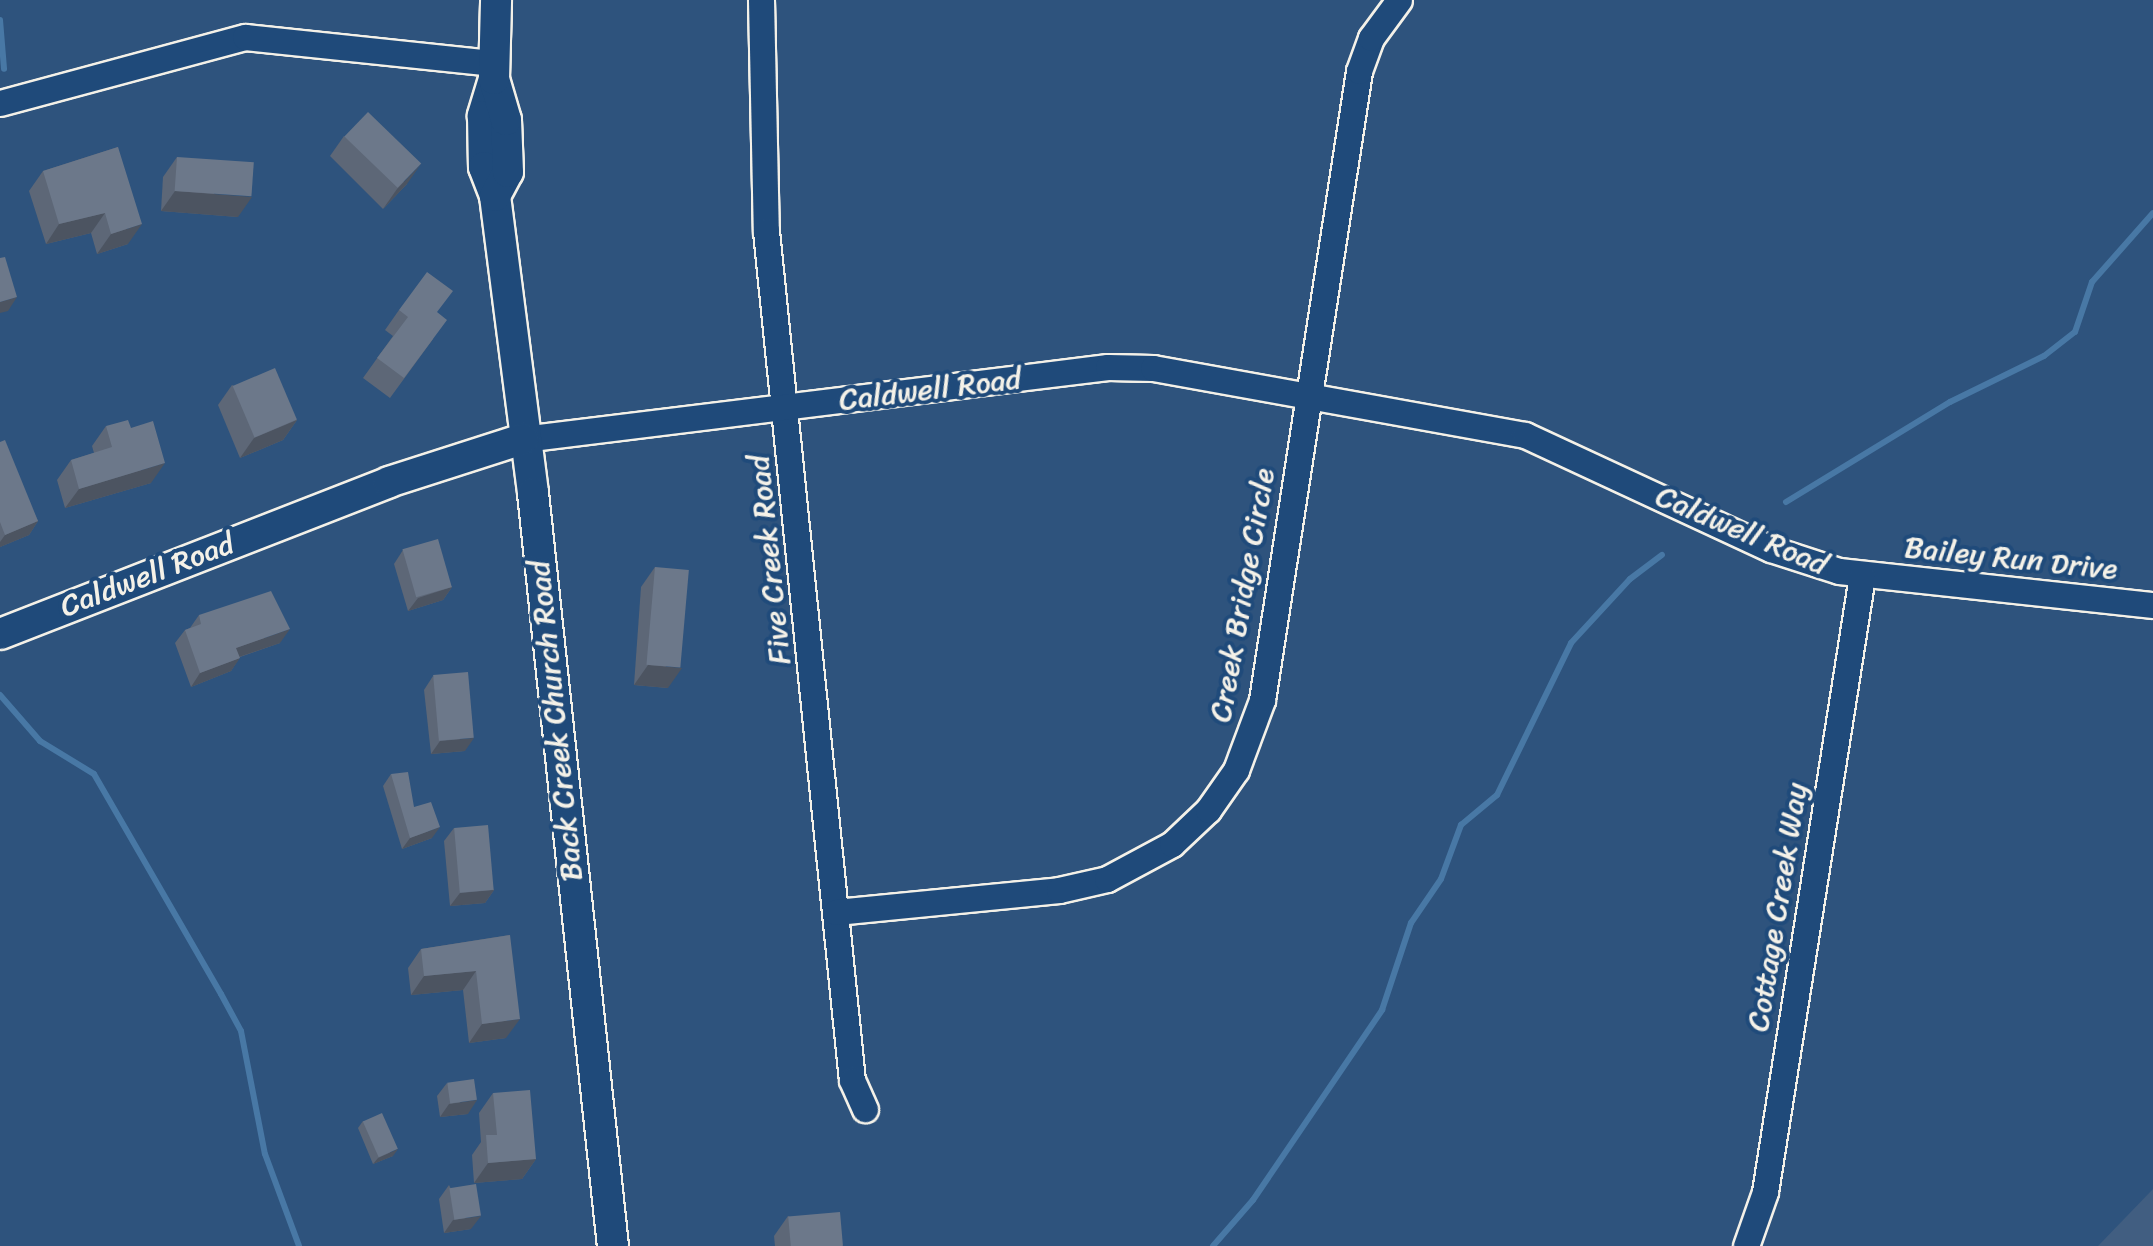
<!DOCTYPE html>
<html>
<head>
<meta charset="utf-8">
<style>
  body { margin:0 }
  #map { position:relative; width:2153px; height:1246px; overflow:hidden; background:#2e537d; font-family:Sriracha,sans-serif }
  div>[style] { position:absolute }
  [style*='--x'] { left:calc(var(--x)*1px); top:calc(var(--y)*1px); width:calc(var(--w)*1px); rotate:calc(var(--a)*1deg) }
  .built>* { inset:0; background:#415e81 }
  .stream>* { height:6px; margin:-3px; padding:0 3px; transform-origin:3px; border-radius:3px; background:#4878a5 }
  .roads { filter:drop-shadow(2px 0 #f4f1e8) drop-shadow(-2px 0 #f4f1e8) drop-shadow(0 2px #f4f1e8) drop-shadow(0 -2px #f4f1e8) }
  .minor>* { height:25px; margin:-12.5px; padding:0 12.5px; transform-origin:12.5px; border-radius:12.5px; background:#1f4a7a }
  .tertiary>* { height:30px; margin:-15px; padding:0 15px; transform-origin:15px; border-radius:15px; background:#1f4a7a }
  .wall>* { inset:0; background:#5d6777 }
  .shaded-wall>* { inset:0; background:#4c5461 }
  .building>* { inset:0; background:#6c788a; transform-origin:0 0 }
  span { translate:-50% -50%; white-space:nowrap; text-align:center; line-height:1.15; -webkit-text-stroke:8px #1f4a7a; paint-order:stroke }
  .street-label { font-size:30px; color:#f4f1e8 }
</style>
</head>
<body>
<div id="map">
  <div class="built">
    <i style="clip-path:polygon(2153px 1189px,2153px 1246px,2098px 1246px)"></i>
  </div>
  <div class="stream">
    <i style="--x:0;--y:20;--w:49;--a:85.3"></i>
    <i style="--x:1786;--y:502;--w:192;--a:-31.4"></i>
    <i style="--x:1950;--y:402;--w:105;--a:-26.1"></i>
    <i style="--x:2044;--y:356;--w:39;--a:-38"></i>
    <i style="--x:2075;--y:332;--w:53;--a:-71.2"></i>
    <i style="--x:2092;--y:282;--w:92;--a:-48.5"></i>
    <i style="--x:0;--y:695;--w:61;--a:49"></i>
    <i style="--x:40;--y:741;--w:63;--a:31.4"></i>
    <i style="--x:94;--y:774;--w:254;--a:60"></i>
    <i style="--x:221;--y:994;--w:42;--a:61.6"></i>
    <i style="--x:241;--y:1031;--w:125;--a:79"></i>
    <i style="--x:265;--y:1154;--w:98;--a:69.7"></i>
    <i style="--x:1213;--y:1246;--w:61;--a:-49"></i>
    <i style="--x:1253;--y:1200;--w:230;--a:-55.8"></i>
    <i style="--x:1382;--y:1010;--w:92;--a:-71.6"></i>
    <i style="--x:1411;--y:923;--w:53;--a:-55.7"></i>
    <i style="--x:1441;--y:879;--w:58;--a:-69.7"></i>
    <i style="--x:1461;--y:825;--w:47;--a:-39.8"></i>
    <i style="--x:1497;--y:795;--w:169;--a:-64"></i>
    <i style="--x:1571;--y:643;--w:87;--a:-47.3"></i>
    <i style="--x:1630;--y:579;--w:40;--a:-37"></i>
  </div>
  <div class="roads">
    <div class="minor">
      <i style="--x:761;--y:0;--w:231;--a:88.8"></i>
      <i style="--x:766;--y:231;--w:853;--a:84.22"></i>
      <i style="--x:852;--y:1080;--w:32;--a:66"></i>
      <i style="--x:0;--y:103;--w:254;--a:-15.1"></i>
      <i style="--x:245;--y:37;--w:250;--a:6"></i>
      <i style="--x:523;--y:439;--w:589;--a:-7.02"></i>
      <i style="--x:1108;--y:367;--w:45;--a:1.3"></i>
      <i style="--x:1153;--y:368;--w:378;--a:10.2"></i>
      <i style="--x:1525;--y:435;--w:271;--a:24.9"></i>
      <i style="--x:1771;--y:549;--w:71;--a:17.9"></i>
      <i style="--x:1839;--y:571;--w:316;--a:6.2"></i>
      <i style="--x:836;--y:912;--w:224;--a:-5.6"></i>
      <i style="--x:1059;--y:890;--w:49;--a:-12.9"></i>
      <i style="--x:1107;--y:879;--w:74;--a:-28.3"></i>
      <i style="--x:1172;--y:844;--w:50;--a:-43.4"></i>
      <i style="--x:1208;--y:810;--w:49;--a:-55"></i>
      <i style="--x:1236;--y:770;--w:75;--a:-69.6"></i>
      <i style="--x:1262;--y:700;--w:636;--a:-81.23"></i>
      <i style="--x:1359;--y:71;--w:35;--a:-70"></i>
      <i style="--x:1371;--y:38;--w:47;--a:-53.6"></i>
      <i style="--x:1746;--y:1246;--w:57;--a:-70.6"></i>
      <i style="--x:1765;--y:1192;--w:624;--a:-81.05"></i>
    </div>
    <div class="tertiary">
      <i style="--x:494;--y:79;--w:39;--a:107"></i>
      <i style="--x:483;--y:116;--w:51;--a:88.9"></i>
      <i style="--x:484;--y:167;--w:31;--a:69"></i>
      <i style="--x:495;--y:196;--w:299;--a:82.7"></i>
      <i style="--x:533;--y:493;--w:757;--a:83.94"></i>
      <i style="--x:495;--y:196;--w:27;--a:-62"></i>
      <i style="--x:508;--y:172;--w:52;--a:-92.2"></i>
      <i style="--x:506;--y:120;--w:43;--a:-106.3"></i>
      <i style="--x:494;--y:79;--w:79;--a:-88.5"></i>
      <i style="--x:0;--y:634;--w:418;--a:-21.3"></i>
      <i style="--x:389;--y:482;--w:141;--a:-17.8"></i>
    </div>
  </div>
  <div class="wall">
    <i style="clip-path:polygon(344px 136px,407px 184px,383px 209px,330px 156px)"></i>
    <i style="clip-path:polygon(118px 147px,128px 244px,97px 254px,91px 233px,46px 244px,29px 191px,43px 171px)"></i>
    <i style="clip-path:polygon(177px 157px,238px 217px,161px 211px,163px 177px)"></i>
    <i style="clip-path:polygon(399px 310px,437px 312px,433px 339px,390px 398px,363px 378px,393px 336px,385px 330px)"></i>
    <i style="clip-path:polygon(232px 385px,297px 420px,283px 440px,240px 458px,218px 405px)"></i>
    <i style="clip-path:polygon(106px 426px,151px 483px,65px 508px,57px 480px,71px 460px,94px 453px,92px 446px)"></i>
    <i style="clip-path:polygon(0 442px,38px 521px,29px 535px,0 547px)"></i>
    <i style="clip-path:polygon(403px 550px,452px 587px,443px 600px,408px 611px,394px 564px)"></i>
    <i style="clip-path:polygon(655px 567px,668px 688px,634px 685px,641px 587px)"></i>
    <i style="clip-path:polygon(199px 615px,280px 643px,240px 657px,231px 671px,191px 687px,175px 643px,185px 630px,190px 628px)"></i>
    <i style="clip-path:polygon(433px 676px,465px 751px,431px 754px,424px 690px)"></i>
    <i style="clip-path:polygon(391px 774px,432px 838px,402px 849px,383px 786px)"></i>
    <i style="clip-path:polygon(454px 828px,494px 890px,485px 903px,450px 906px,444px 841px)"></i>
    <i style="clip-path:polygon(510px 935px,506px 1038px,469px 1043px,463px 990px,411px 995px,408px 968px,421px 949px)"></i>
    <i style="clip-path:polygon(447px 1083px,468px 1114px,440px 1117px,437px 1096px)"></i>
    <i style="clip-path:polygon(493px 1093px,536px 1159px,522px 1179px,474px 1183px,472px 1155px,481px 1142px,479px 1113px)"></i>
    <i style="clip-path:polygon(363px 1121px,393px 1156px,373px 1164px,358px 1128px)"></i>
    <i style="clip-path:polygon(449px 1185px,471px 1229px,444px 1233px,439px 1199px)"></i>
    <i style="clip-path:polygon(788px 1216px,843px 1246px,775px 1246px,774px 1236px)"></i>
  </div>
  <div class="shaded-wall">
    <i style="clip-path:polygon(421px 164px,407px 184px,383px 209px,397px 189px)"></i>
    <i style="clip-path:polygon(175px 191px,252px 197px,238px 217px,161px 211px)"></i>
    <i style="clip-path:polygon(105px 213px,91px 233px,46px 244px,59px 224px)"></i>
    <i style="clip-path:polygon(142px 224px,128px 244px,97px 254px,111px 234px)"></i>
    <i style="clip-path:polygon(17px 297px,8px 311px,0 313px,0 302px)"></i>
    <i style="clip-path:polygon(297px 420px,283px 440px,240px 458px,254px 438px)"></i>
    <i style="clip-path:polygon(165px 463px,151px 483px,65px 508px,79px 489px)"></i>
    <i style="clip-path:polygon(38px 521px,29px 535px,0 547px,0 542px,5px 535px)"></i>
    <i style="clip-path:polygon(452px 587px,443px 600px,408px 611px,418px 598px)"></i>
    <i style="clip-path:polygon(290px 629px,280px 643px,227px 661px,236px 648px)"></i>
    <i style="clip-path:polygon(240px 658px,231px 671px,191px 687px,200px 673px)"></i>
    <i style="clip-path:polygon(648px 665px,682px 668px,668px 688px,634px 685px)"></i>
    <i style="clip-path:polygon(474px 738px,465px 751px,431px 754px,440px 741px)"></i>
    <i style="clip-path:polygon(440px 827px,432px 838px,402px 849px,410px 838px)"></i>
    <i style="clip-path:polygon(494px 890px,485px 903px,450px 906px,460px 893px)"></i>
    <i style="clip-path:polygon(476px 971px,463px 990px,411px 995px,424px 976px)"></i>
    <i style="clip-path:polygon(520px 1019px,506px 1038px,469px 1043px,482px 1024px)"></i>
    <i style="clip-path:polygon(477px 1100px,468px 1114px,440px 1117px,449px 1104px)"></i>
    <i style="clip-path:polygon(398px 1149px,393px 1156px,373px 1164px,378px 1158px)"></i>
    <i style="clip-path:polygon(536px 1159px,522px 1179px,474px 1183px,488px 1163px)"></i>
    <i style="clip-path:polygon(481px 1216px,471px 1229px,444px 1233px,453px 1220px)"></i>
  </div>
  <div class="building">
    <i style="left:368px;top:112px;width:74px;height:34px;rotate:44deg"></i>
    <i style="clip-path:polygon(118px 147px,142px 224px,111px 234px,105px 213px,59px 224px,43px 171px)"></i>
    <i style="left:177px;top:157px;width:77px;height:34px;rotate:4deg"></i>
    <i style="clip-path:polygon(5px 257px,17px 297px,0 302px,0 258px)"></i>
    <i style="clip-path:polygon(427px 272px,453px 291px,437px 312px,447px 320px,404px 378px,377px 358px,408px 317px,399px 310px)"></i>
    <i style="left:275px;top:368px;width:56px;height:46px;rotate:67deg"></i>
    <i style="clip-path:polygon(128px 420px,131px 428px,153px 421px,165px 463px,79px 489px,71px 460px,112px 447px,106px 426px)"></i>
    <i style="clip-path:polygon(5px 440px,38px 521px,5px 535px,0 522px,0 442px)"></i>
    <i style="left:438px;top:539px;width:50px;height:37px;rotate:74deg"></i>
    <i style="left:655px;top:567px;width:34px;height:98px;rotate:5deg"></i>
    <i style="clip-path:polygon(271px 591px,290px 629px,236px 648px,240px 658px,200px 673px,185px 630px,201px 624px,199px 615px)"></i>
    <i style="left:468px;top:672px;width:66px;height:35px;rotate:85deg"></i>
    <i style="clip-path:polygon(408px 772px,414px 807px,431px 802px,440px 827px,410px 838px,391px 774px)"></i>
    <i style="left:488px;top:825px;width:65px;height:34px;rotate:85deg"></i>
    <i style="clip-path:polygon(510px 935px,520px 1019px,482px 1024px,476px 971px,424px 976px,421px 949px)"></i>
    <i style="left:474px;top:1079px;width:21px;height:27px;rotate:82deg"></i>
    <i style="clip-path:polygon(530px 1090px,536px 1159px,488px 1163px,486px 1135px,497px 1135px,493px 1093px)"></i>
    <i style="left:382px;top:1113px;width:39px;height:21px;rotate:66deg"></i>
    <i style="left:476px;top:1184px;width:32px;height:27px;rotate:81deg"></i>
    <i style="left:840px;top:1212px;width:34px;height:52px;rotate:85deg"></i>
  </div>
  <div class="street-label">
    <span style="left:930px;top:389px;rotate:-7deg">Caldwell Road</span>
    <span style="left:1742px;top:530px;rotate:23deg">Caldwell Road</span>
    <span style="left:2011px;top:558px;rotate:6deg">Bailey Run Drive</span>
    <span style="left:769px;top:560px;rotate:-96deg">Five Creek Road</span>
    <span style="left:147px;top:575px;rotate:-21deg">Caldwell Road</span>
    <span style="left:1242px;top:595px;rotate:-80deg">Creek Bridge Circle</span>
    <span style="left:555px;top:721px;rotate:-96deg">Back Creek Church Road</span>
    <span style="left:1777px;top:907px;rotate:-81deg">Cottage Creek Way</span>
  </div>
</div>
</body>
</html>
